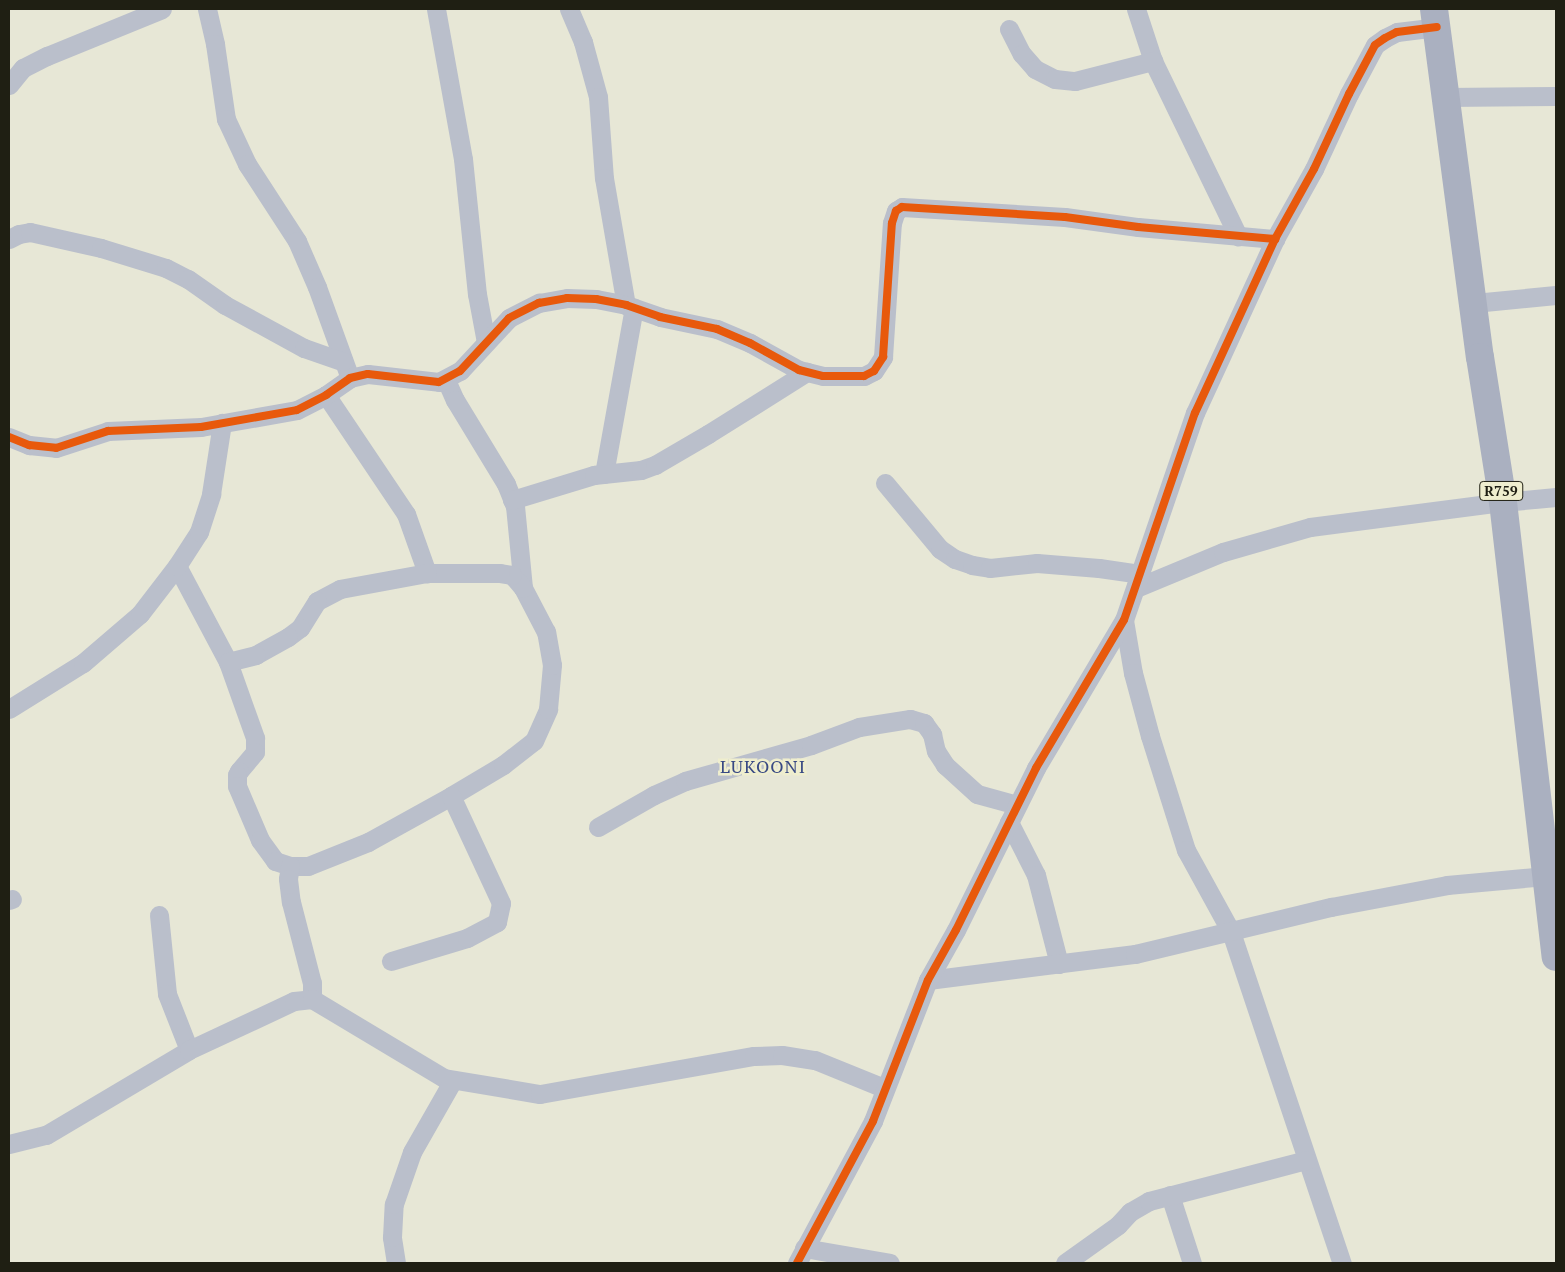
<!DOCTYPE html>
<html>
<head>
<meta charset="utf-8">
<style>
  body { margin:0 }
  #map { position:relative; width:1565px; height:1272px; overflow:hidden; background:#e7e7d6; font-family:"PT Serif",serif }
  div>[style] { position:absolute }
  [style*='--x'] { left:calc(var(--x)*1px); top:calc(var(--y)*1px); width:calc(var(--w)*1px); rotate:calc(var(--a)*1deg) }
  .minor>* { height:19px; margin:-9.5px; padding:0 9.5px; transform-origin:9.5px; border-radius:9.5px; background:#babfcb }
  .primary>* { height:28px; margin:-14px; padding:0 14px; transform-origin:14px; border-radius:14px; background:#aab0c0 }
  .cycleway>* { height:8px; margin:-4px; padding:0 4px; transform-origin:4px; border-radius:4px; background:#e8590c }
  span { translate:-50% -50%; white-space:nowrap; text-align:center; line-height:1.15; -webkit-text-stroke:5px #efeece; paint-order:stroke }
  .shield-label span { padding:1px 4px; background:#efeece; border:1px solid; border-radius:4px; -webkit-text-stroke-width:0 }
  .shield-label { font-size:14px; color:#1f1f13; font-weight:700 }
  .quarter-label { font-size:18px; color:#384984; letter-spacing:1px }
  .frame { position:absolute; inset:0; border:10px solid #1f1f13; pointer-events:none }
</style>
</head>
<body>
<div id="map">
  <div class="minor">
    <i style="--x:207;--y:9;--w:36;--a:77"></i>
    <i style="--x:215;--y:44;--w:76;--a:81.7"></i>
    <i style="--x:226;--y:119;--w:50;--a:65"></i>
    <i style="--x:247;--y:164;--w:92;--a:57"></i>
    <i style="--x:297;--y:241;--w:50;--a:66.5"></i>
    <i style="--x:317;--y:287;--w:97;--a:70.1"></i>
    <i style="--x:436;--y:9;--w:152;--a:79.8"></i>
    <i style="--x:463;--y:159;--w:136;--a:84.1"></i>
    <i style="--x:477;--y:294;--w:49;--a:79.4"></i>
    <i style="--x:569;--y:9;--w:36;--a:67"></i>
    <i style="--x:583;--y:42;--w:57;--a:74.7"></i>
    <i style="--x:598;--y:97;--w:81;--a:85.8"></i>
    <i style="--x:604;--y:178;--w:129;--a:80.2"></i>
    <i style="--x:1136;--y:9;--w:55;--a:71.9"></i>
    <i style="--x:1153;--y:61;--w:195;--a:64.1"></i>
    <i style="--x:1009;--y:29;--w:28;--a:63"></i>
    <i style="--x:1022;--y:54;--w:20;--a:49"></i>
    <i style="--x:1035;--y:69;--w:22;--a:27"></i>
    <i style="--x:1055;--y:79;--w:20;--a:6"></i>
    <i style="--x:1075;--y:81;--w:81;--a:-14.4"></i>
    <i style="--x:9;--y:85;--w:22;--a:-51"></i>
    <i style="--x:23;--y:68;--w:27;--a:-27"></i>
    <i style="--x:47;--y:56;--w:124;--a:-22.2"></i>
    <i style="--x:1445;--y:97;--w:111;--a:-0.5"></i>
    <i style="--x:9;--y:239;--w:11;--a:-27"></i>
    <i style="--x:19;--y:234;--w:11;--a:-10"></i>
    <i style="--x:30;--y:232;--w:73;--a:12.7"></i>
    <i style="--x:101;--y:248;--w:68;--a:17.1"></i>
    <i style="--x:166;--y:268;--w:25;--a:27"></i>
    <i style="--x:188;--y:279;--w:45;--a:35.1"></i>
    <i style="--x:225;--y:305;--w:90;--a:28.6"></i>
    <i style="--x:304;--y:348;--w:42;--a:19.3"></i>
    <i style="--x:1474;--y:303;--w:82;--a:-5.6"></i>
    <i style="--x:446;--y:380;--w:22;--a:66"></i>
    <i style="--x:455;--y:400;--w:98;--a:58.7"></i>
    <i style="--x:506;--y:484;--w:24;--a:68"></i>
    <i style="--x:515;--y:506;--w:82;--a:84.4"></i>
    <i style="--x:326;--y:395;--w:143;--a:56.1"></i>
    <i style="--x:406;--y:514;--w:63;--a:70.4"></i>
    <i style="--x:9;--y:437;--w:22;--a:22"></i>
    <i style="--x:29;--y:445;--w:27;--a:6"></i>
    <i style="--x:56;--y:448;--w:55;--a:-18.1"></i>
    <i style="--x:108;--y:431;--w:93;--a:-2.5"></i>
    <i style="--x:201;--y:427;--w:97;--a:-10"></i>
    <i style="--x:297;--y:410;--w:33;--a:-27"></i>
    <i style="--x:326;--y:395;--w:29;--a:-35"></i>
    <i style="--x:350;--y:378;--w:18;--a:-13"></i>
    <i style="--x:368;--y:374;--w:71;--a:6.4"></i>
    <i style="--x:439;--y:382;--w:24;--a:-28"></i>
    <i style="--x:460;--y:371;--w:72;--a:-47.2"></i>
    <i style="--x:509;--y:318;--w:34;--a:-27"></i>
    <i style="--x:539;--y:303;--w:28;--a:-10"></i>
    <i style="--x:567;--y:298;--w:29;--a:2"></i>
    <i style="--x:596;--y:299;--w:31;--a:11"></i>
    <i style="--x:626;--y:305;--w:36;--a:19"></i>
    <i style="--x:660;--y:317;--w:58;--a:11.9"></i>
    <i style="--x:717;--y:329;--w:36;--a:23"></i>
    <i style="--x:750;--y:343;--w:56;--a:28.9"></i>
    <i style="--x:799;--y:370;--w:25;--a:14"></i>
    <i style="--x:823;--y:376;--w:41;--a:0"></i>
    <i style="--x:864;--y:376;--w:11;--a:-27"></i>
    <i style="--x:874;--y:371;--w:17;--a:-57"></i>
    <i style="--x:883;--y:357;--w:134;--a:-86.2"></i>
    <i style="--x:892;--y:223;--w:13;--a:-72"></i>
    <i style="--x:896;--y:211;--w:7;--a:-34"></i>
    <i style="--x:902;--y:207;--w:163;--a:3.5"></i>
    <i style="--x:1065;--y:217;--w:74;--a:7.8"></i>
    <i style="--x:1138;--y:227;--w:138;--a:5"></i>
    <i style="--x:604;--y:474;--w:169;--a:-79.8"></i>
    <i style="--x:885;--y:483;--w:86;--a:50.2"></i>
    <i style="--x:940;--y:549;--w:18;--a:34"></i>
    <i style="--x:955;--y:559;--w:18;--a:19"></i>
    <i style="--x:972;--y:565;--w:18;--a:9"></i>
    <i style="--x:990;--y:568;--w:47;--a:-6.1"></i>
    <i style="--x:1037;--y:563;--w:62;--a:4.6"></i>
    <i style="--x:1099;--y:568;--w:41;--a:8.3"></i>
    <i style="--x:512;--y:500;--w:86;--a:-17"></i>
    <i style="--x:594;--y:475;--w:47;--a:-6.1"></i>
    <i style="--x:641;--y:470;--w:15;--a:-20"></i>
    <i style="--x:655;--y:465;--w:61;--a:-30.3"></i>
    <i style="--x:708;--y:434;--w:117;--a:-32.1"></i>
    <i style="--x:177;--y:566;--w:109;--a:62"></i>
    <i style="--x:228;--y:662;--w:81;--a:70.4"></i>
    <i style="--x:255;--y:738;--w:14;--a:90"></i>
    <i style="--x:255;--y:752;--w:25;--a:130"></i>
    <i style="--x:239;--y:771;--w:4;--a:117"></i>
    <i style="--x:237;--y:775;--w:11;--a:90"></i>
    <i style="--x:237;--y:786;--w:59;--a:66.9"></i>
    <i style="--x:260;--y:840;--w:26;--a:54"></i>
    <i style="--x:275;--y:861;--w:16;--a:18"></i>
    <i style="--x:290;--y:866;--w:18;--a:0"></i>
    <i style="--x:308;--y:866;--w:65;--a:-21.8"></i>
    <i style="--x:368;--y:842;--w:95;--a:-29"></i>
    <i style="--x:451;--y:796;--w:61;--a:-30.8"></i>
    <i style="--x:503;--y:765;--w:39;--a:-38"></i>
    <i style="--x:534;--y:741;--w:35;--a:-66"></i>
    <i style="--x:548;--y:709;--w:44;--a:-84.8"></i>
    <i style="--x:552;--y:665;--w:34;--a:-100"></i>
    <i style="--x:546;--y:632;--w:50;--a:-117.6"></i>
    <i style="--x:523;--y:588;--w:17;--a:-130"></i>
    <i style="--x:512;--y:575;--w:12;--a:-171"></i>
    <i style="--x:500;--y:573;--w:73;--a:180"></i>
    <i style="--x:427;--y:573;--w:88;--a:169.6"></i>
    <i style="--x:340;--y:589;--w:26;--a:152"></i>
    <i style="--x:317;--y:601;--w:32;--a:122"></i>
    <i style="--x:300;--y:628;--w:15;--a:143"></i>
    <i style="--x:288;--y:637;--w:37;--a:151"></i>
    <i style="--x:256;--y:655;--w:29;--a:166"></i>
    <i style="--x:1136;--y:588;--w:94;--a:-22.5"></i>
    <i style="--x:1223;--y:552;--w:91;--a:-16"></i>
    <i style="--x:1310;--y:527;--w:195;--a:-7.4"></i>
    <i style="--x:1503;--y:502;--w:53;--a:-5.4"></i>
    <i style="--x:1124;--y:620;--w:54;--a:80.4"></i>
    <i style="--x:1133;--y:673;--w:65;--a:74.9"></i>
    <i style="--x:1150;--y:736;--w:120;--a:72.5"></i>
    <i style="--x:1186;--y:850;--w:94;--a:61.2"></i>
    <i style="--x:1231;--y:932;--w:349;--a:71.5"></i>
    <i style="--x:9;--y:709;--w:87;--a:-31.9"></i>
    <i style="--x:83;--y:663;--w:75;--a:-40.7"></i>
    <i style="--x:140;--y:614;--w:61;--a:-52.4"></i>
    <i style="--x:177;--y:566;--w:40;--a:-57.1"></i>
    <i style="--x:199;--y:532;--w:40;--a:-72"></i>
    <i style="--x:211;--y:494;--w:72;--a:-81.2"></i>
    <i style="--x:1009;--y:822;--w:59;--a:63"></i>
    <i style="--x:1036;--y:875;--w:92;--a:75.5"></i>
    <i style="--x:598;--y:827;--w:64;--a:-29.7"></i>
    <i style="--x:654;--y:795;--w:34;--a:-24"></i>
    <i style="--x:685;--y:781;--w:131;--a:-15.9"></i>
    <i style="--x:811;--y:745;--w:51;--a:-20.6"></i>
    <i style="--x:859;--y:727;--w:52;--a:-8.9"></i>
    <i style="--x:910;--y:719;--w:15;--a:16"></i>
    <i style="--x:924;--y:723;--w:14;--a:54"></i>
    <i style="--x:932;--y:734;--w:17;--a:77"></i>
    <i style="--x:936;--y:751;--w:17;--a:57"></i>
    <i style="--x:945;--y:765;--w:43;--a:42.2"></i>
    <i style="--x:977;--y:794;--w:41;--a:15.4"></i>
    <i style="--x:290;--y:866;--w:13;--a:99"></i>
    <i style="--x:288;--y:879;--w:23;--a:83"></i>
    <i style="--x:291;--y:902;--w:84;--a:75.5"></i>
    <i style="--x:312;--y:983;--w:16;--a:90"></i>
    <i style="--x:9;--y:900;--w:3;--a:-18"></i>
    <i style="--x:159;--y:915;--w:79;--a:84.2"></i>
    <i style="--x:167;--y:994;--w:60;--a:68.6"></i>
    <i style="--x:391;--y:961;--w:79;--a:-16.8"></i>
    <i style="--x:467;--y:938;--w:34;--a:-28"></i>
    <i style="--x:497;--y:922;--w:19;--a:-78"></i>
    <i style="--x:501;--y:903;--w:118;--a:-115"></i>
    <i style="--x:928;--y:980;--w:209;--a:-7.2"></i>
    <i style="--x:1135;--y:954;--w:202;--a:-13.5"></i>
    <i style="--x:1331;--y:907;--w:118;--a:-10.7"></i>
    <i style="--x:1447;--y:885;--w:99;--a:-5.2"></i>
    <i style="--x:9;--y:1144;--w:38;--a:-14"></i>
    <i style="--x:46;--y:1135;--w:166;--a:-30.7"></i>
    <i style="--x:189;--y:1050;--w:116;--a:-25"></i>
    <i style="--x:294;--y:1001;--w:18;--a:-6"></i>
    <i style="--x:312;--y:999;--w:154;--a:30.9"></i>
    <i style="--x:444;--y:1078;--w:97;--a:9.5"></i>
    <i style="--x:540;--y:1094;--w:217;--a:-10.1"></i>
    <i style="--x:754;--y:1056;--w:28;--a:-2"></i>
    <i style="--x:782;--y:1055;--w:33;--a:9"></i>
    <i style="--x:815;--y:1060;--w:74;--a:22.1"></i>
    <i style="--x:1170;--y:1195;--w:71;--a:72.1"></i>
    <i style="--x:804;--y:1248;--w:87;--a:9.9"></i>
    <i style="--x:396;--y:1263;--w:26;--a:-99"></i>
    <i style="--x:392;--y:1237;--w:33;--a:-87"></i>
    <i style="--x:394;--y:1204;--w:55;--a:-70.9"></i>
    <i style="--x:412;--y:1152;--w:83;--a:-60.3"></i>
    <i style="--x:797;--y:1263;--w:161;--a:-61.8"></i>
    <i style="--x:873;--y:1121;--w:151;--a:-68.7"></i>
    <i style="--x:928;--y:980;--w:57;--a:-60.8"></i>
    <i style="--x:956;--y:930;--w:181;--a:-63.7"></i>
    <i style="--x:1036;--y:768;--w:172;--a:-59.3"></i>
    <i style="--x:1124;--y:620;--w:219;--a:-71.1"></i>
    <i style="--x:1195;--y:413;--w:192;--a:-65.3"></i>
    <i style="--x:1275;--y:239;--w:80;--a:-60.9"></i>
    <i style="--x:1314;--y:169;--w:83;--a:-65"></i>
    <i style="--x:1349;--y:94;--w:55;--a:-62"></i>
    <i style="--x:1375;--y:45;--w:12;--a:-35"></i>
    <i style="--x:1385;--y:38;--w:13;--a:-27"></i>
    <i style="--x:1397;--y:32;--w:40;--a:-7.1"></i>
    <i style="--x:1065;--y:1263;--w:65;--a:-35.6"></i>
    <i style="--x:1118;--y:1225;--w:18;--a:-47"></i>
    <i style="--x:1130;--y:1212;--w:22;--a:-30"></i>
    <i style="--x:1149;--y:1201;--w:162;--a:-14.6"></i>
  </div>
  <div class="primary">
    <i style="--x:1434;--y:9;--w:351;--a:82.5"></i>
    <i style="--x:1480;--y:357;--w:147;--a:81"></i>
    <i style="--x:1503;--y:502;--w:458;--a:83.4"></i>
  </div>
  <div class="cycleway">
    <i style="--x:9;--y:437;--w:22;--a:22"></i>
    <i style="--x:29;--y:445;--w:27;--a:6"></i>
    <i style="--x:56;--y:448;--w:55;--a:-18.1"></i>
    <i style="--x:108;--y:431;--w:93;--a:-2.5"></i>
    <i style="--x:201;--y:427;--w:97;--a:-10"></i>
    <i style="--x:297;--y:410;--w:33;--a:-27"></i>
    <i style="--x:326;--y:395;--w:29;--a:-35"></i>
    <i style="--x:350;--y:378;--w:18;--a:-13"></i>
    <i style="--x:368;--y:374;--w:71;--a:6.4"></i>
    <i style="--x:439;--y:382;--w:24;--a:-28"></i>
    <i style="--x:460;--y:371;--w:72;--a:-47.2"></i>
    <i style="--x:509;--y:318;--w:34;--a:-27"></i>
    <i style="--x:539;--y:303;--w:28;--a:-10"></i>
    <i style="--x:567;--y:298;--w:29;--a:2"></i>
    <i style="--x:596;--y:299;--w:31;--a:11"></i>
    <i style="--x:626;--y:305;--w:36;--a:19"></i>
    <i style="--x:660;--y:317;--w:58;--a:11.9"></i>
    <i style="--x:717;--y:329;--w:36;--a:23"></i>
    <i style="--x:750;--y:343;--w:56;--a:28.9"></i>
    <i style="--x:799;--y:370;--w:25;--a:14"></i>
    <i style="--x:823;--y:376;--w:41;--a:0"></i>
    <i style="--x:864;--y:376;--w:11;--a:-27"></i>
    <i style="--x:874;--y:371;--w:17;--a:-57"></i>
    <i style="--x:883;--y:357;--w:134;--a:-86.2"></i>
    <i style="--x:892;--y:223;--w:13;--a:-72"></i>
    <i style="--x:896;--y:211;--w:7;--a:-34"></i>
    <i style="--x:902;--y:207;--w:163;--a:3.5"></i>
    <i style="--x:1065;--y:217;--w:74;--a:7.8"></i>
    <i style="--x:1138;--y:227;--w:138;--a:5"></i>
    <i style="--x:797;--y:1263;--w:161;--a:-61.8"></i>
    <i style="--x:873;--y:1121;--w:151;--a:-68.7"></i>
    <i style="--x:928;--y:980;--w:57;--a:-60.8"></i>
    <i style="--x:956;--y:930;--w:181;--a:-63.7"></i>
    <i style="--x:1036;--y:768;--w:172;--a:-59.3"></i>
    <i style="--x:1124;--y:620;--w:219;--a:-71.1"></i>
    <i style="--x:1195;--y:413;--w:192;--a:-65.3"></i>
    <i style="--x:1275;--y:239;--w:80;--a:-60.9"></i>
    <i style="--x:1314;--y:169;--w:83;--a:-65"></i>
    <i style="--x:1349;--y:94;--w:55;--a:-62"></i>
    <i style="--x:1375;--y:45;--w:12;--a:-35"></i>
    <i style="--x:1385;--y:38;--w:13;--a:-27"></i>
    <i style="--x:1397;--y:32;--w:40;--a:-7.1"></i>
  </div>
  <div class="shield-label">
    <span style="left:1501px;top:491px">R759</span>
  </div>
  <div class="quarter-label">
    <span style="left:763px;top:766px">LUKOONI</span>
  </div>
  <div class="frame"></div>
</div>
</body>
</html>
